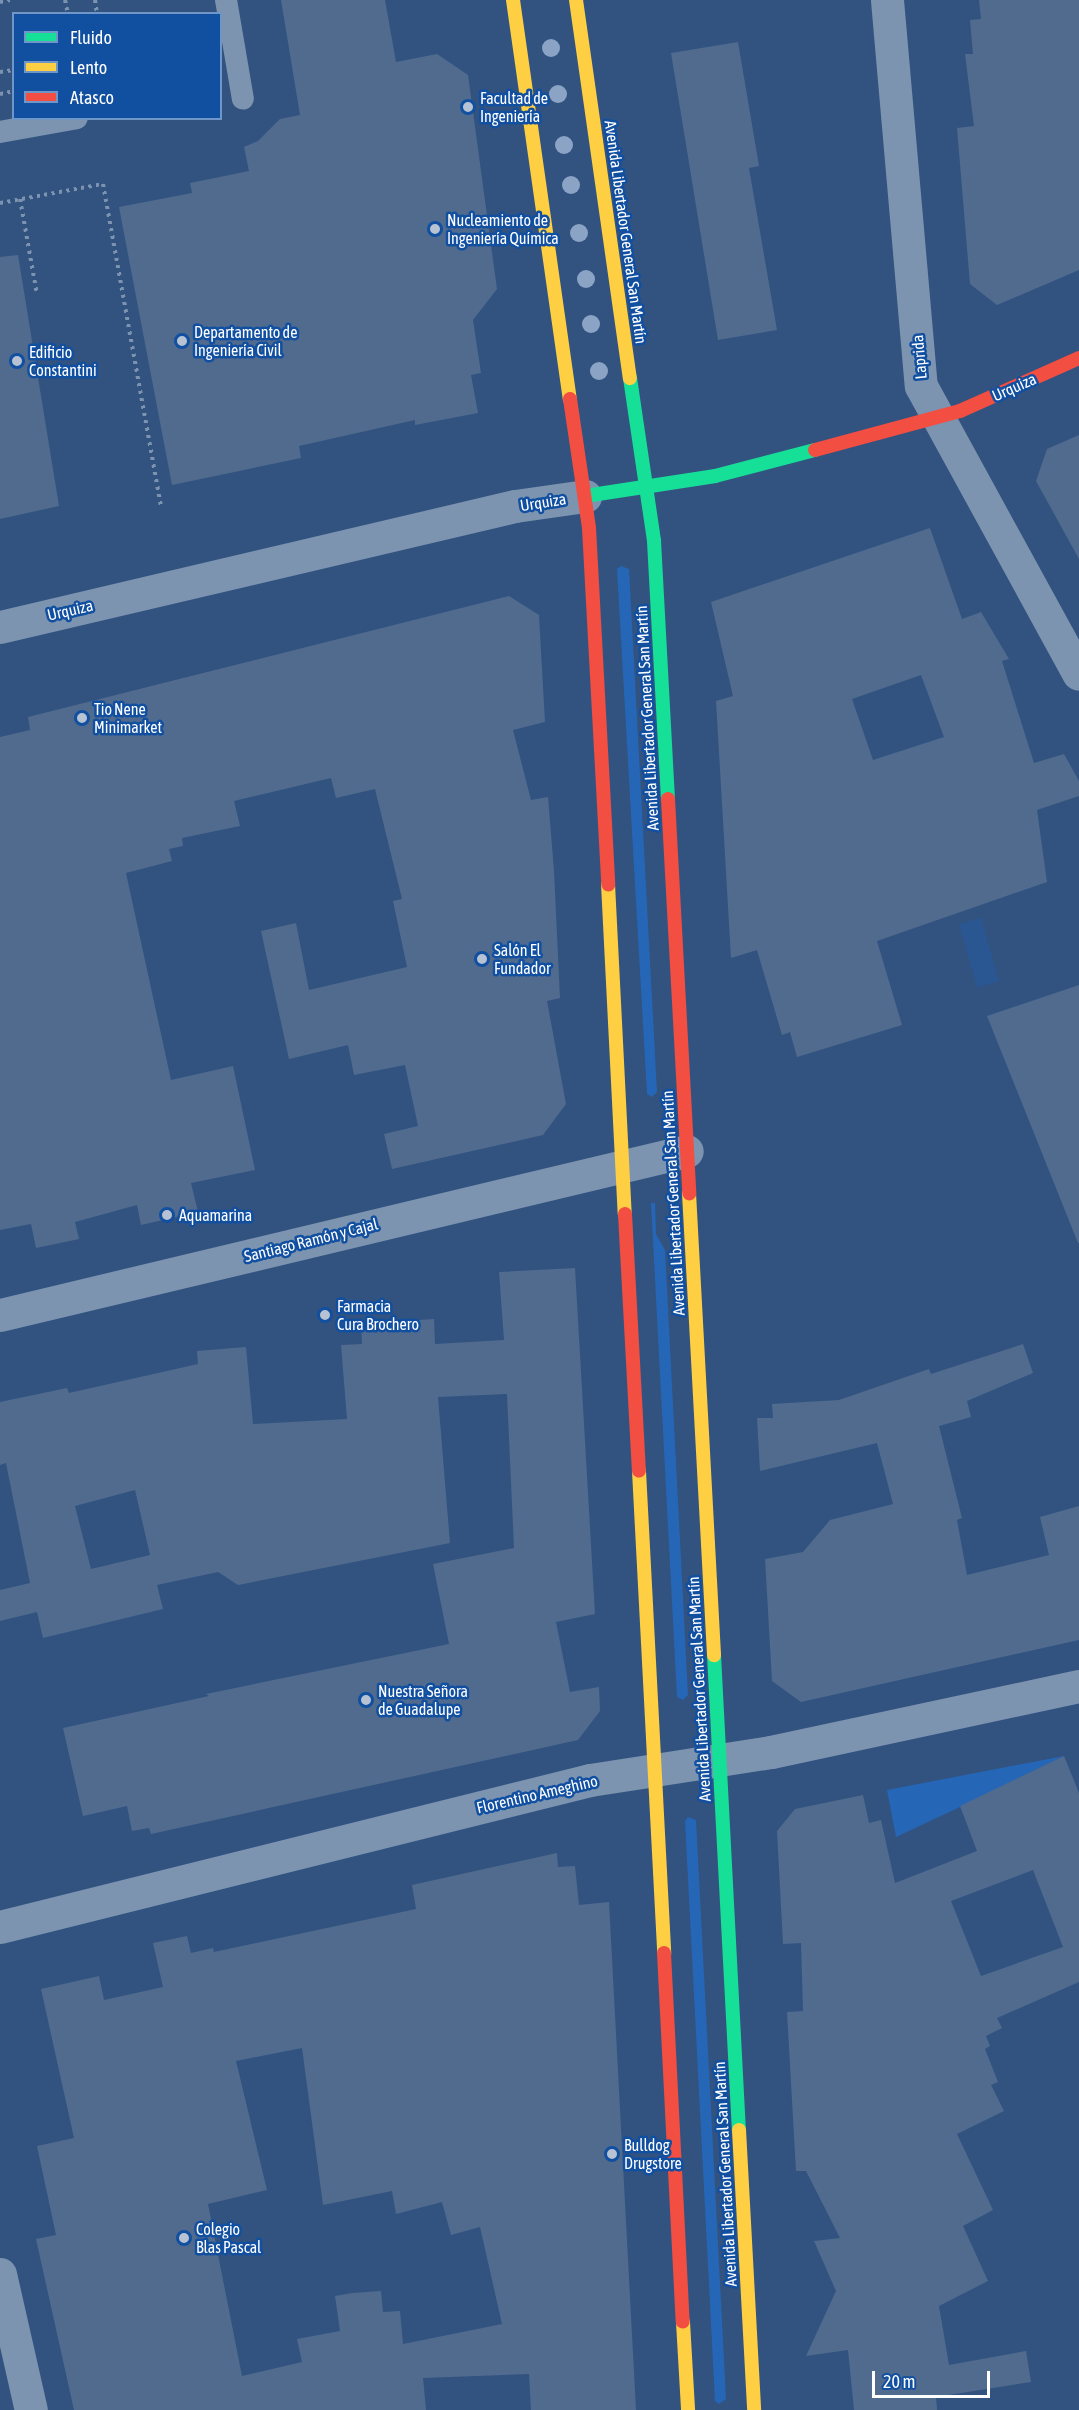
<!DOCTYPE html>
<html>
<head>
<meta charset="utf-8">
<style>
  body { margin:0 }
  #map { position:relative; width:1079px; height:2410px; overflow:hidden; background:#325380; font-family:"Asap Condensed",sans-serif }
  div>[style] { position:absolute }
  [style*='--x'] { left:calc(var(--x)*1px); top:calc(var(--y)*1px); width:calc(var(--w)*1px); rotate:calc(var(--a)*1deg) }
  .green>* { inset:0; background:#2666b6 }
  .water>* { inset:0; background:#2a5792; transform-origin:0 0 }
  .building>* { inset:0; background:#506b8e }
  .path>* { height:4px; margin-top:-2px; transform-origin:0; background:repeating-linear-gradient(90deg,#7d94b0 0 3px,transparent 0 7.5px) }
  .lane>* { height:22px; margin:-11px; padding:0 11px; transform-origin:11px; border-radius:11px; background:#7d94b0 }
  .street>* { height:33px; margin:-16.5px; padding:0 16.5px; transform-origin:16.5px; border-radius:16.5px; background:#7d94b0 }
  .fast>* { height:14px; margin:-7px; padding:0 7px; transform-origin:7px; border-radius:7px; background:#16e098 }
  .slow>* { height:14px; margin:-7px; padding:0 7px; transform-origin:7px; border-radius:7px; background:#ffcf43 }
  .jam>* { height:14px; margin:-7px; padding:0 7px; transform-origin:7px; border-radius:7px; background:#f24e42 }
  .trees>* { width:18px; height:18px; margin:-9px; border-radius:50%; background:#8ba4c5 }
  .dots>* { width:16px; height:16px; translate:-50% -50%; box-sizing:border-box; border:3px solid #114fa1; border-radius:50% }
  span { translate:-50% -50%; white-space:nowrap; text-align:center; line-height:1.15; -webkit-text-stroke:5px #114fa1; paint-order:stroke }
  .poi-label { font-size:16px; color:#fff }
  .left { translate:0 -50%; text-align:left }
  .street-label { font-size:16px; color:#fff }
  .legend { position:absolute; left:12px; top:12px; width:210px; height:108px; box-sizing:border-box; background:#114fa1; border:2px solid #7095c7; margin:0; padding:8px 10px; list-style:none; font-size:18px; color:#fff }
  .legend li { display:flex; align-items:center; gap:12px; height:30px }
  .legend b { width:30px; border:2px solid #7095c7 }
  .scale { position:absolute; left:872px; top:2371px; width:118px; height:27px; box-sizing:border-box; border:3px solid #fff; border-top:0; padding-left:8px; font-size:18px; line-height:21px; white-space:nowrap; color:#fff; -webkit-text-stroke:4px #114fa1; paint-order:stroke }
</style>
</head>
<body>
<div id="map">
  <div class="green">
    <i style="clip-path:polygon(621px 566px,629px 569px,657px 1092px,652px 1097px,647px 1094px,617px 569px)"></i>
    <i style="clip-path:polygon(651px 1203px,655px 1203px,656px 1234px,665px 1250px,688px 1695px,683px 1700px,677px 1697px)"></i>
    <i style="clip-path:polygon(1064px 1756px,960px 1807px,896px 1837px,887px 1790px)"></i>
    <i style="clip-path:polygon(688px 1817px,696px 1820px,726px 2399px,719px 2404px,715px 2401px,685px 1821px)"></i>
  </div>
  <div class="water">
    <i style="left:981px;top:918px;width:66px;height:23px;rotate:74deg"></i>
  </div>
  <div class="building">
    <i style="clip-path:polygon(281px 0,385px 0,396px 62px,437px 54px,468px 75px,497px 289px,473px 320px,481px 373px,471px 375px,478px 413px,415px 425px,415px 420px,299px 446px,301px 458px,172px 485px,119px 207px,192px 193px,190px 183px,249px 171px,244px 147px,258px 141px,280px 119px,300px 115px)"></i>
    <i style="clip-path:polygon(979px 0,1079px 0,1079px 270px,997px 305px,970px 284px,957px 128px,974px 126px,965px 54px,973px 54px,970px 20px,981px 19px)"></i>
    <i style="clip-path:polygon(738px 42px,759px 166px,749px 168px,777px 330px,718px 340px,671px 53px)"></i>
    <i style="clip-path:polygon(18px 255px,59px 506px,0 519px,0 257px)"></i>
    <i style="clip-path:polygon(1079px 435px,1079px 559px,1036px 481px,1047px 449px)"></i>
    <i style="clip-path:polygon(evenodd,930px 528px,962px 619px,981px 612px,1009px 659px,1002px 661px,1034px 763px,1064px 754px,1079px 781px,1079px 796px,1037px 810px,1047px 882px,877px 941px,902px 1025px,797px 1057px,790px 1032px,782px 1035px,757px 950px,731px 958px,716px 701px,733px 696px,711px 602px,930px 528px,921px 675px,944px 737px,873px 760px,852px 699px,921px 675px)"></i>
    <i style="clip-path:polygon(509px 596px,539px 615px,545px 722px,513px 730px,531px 800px,548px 797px,554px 871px,560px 998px,547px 1001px,566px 1104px,543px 1135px,392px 1169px,384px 1134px,418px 1126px,405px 1065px,354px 1075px,348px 1045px,289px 1059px,261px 931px,296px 923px,309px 990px,407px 967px,393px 901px,402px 899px,375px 789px,336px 798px,331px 778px,234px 801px,240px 826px,182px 838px,183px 846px,169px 849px,172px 861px,126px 873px,171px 1080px,233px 1066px,255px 1170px,191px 1183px,198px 1212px,141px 1225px,137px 1205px,75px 1222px,79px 1239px,36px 1248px,31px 1224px,0 1230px,0 737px,30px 730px,28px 717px)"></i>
    <i style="clip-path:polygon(1079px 985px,1079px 1243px,1078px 1243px,987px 1016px)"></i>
    <i style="clip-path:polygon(evenodd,575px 1268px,595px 1614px,556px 1622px,570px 1692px,599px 1687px,600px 1711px,578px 1740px,151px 1834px,149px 1828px,132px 1831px,127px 1806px,83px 1816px,63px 1728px,209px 1696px,206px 1694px,449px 1644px,433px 1564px,514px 1548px,507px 1394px,438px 1397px,450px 1543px,238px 1585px,218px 1572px,157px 1585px,163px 1609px,43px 1638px,37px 1612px,0 1621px,0 1590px,30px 1583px,6px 1463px,0 1465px,0 1402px,67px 1388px,69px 1393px,198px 1364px,197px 1351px,246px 1347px,253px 1424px,347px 1419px,341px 1345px,362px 1344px,361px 1324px,434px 1319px,435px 1344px,504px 1340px,499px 1272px,575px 1268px,135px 1490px,150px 1555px,91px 1569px,75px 1506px,135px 1490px)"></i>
    <i style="clip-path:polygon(1023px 1344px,1033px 1373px,967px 1401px,971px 1417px,939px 1426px,962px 1518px,957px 1520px,967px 1575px,1049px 1555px,1040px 1517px,1079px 1506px,1079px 1640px,801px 1702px,772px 1681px,765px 1559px,803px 1552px,830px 1520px,893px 1504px,877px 1443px,760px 1471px,757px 1418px,773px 1418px,772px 1404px,839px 1400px,929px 1369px,931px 1374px)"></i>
    <i style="clip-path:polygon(evenodd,1064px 1756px,1079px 1793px,1079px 1982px,997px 2018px,1002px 2028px,986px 2036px,990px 2046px,985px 2049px,998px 2082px,991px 2085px,1004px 2111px,957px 2134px,993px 2210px,963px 2226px,988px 2281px,939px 2306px,949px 2365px,1026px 2351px,1031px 2382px,936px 2397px,937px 2410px,854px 2410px,848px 2350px,806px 2356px,836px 2291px,814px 2241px,840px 2238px,806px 2171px,796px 2171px,787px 2012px,803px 2011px,801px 1943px,783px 1944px,777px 1831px,795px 1809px,863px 1795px,869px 1823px,881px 1820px,895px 1883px,977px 1851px,960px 1806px,1064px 1756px,1033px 1870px,1063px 1947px,981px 1976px,951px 1901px,1033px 1870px)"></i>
    <i style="clip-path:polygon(evenodd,557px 1853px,558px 1867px,575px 1866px,579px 1905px,609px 1902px,636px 2410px,531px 2410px,529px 2374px,423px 2378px,426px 2410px,74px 2410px,36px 2239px,56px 2235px,37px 2146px,74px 2138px,41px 1989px,99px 1976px,104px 2000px,163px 1987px,153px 1943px,187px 1936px,191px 1953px,213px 1948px,214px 1952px,416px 1909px,412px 1885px,557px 1853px,302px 2048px,323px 2205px,392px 2191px,396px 2214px,442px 2202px,451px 2235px,480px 2227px,502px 2324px,403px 2344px,400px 2311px,383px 2312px,381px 2291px,352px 2293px,335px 2296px,340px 2331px,297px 2339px,302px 2362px,242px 2376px,208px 2204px,267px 2190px,236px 2061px,302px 2048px)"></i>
  </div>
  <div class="path">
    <i style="--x:65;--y:0;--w:14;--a:78"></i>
    <i style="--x:95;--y:0;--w:14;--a:82"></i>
    <i style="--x:0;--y:2;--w:10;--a:-11"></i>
    <i style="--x:0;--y:72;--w:14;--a:-8"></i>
    <i style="--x:0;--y:94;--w:14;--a:-12"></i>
    <i style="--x:20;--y:199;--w:97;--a:79.9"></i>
    <i style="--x:0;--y:203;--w:105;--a:-10.5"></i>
    <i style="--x:103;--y:184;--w:328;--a:79.8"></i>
  </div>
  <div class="lane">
    <i style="--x:226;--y:0;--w:100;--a:80.3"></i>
    <i style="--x:0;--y:132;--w:78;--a:-10.3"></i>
  </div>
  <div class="street">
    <i style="--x:887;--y:0;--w:387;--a:85"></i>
    <i style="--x:921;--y:386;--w:328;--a:61.3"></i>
    <i style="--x:0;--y:627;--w:529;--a:-13.22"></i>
    <i style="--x:515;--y:506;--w:71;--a:-8.1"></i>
    <i style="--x:0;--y:1315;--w:706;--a:-13.43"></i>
    <i style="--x:0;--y:1927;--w:608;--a:-13.99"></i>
    <i style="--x:590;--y:1780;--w:183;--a:-8.8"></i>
    <i style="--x:771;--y:1752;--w:315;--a:-12.1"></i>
    <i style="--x:0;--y:2274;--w:139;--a:77.2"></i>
  </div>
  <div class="fast">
    <i style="--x:630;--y:378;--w:165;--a:81.6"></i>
    <i style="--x:654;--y:541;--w:258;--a:86.9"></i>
    <i style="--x:585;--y:496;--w:132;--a:-8.7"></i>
    <i style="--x:715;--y:476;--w:103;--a:-14.6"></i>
    <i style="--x:714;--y:1655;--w:476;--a:87"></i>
  </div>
  <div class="slow">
    <i style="--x:513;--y:0;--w:403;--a:81.9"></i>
    <i style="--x:576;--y:0;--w:382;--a:81.9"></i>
    <i style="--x:608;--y:884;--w:330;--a:87.1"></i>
    <i style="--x:689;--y:1193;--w:463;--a:86.9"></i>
    <i style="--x:639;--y:1471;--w:483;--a:87"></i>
    <i style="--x:739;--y:2130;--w:280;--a:86.9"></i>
    <i style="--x:683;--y:2322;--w:88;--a:86.7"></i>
  </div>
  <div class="jam">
    <i style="--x:570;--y:399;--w:130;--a:81.6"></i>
    <i style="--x:589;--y:528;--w:357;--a:86.9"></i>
    <i style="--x:815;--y:450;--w:150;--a:-15.1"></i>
    <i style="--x:960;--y:411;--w:130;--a:-24"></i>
    <i style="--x:668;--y:799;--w:395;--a:86.9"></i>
    <i style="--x:625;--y:1214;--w:257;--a:86.9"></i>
    <i style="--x:664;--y:1953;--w:369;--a:87.1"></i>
  </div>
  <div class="trees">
    <i style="left:551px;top:48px"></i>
    <i style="left:558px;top:94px"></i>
    <i style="left:564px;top:145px"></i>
    <i style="left:571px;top:185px"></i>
    <i style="left:579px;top:233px"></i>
    <i style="left:586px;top:279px"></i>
    <i style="left:591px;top:324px"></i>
    <i style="left:599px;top:371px"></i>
  </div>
  <div class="dots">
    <i style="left:468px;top:107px;background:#b7c3d3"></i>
    <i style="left:435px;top:229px;background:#b7c3d3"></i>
    <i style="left:182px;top:341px;background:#b7c3d3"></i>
    <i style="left:17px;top:361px;background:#b7c3d3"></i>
    <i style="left:82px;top:718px;background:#b7c3d3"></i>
    <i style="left:482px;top:959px;background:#b7c3d3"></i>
    <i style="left:167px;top:1215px;background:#b7c3d3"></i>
    <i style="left:325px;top:1315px;background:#b7c3d3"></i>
    <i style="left:366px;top:1700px;background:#b7c3d3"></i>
    <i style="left:612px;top:2154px;background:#b7c3d3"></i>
    <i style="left:184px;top:2238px;background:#b7c3d3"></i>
  </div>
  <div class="poi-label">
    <span class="left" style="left:480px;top:107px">Facultad de<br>Ingeniería</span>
    <span class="left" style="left:447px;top:229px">Nucleamiento de<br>Ingeniería Química</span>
    <span class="left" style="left:194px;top:341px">Departamento de<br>Ingeniería Civil</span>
    <span class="left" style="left:29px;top:361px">Edificio<br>Constantini</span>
    <span class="left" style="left:94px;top:718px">Tio Nene<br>Minimarket</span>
    <span class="left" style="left:494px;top:959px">Salón El<br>Fundador</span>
    <span class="left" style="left:179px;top:1215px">Aquamarina</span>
    <span class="left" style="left:337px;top:1315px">Farmacia<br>Cura Brochero</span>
    <span class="left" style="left:378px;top:1700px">Nuestra Señora<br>de Guadalupe</span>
    <span class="left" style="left:624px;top:2154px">Bulldog<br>Drugstore</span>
    <span class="left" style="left:196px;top:2238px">Colegio<br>Blas Pascal</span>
  </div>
  <div class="street-label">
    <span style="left:626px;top:232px;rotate:82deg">Avenida Libertador General San Martín</span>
    <span style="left:919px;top:357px;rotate:-95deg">Laprida</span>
    <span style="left:1014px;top:387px;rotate:-24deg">Urquiza</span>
    <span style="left:543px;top:502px;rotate:-9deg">Urquiza</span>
    <span style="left:70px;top:610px;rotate:-13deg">Urquiza</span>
    <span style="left:647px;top:718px;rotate:-93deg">Avenida Libertador General San Martín</span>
    <span style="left:673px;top:1203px;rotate:-93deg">Avenida Libertador General San Martín</span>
    <span style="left:311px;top:1240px;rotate:-14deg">Santiago Ramón y Cajal</span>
    <span style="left:699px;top:1689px;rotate:-93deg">Avenida Libertador General San Martín</span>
    <span style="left:537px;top:1794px;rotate:-13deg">Florentino Ameghino</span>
    <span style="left:725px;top:2174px;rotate:-93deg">Avenida Libertador General San Martín</span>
  </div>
  <ul class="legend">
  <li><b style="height:8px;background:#16e098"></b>Fluido</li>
  <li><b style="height:8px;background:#ffcf43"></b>Lento</li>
  <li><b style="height:8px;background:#f24e42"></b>Atasco</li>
  </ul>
  <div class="scale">20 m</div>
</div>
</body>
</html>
